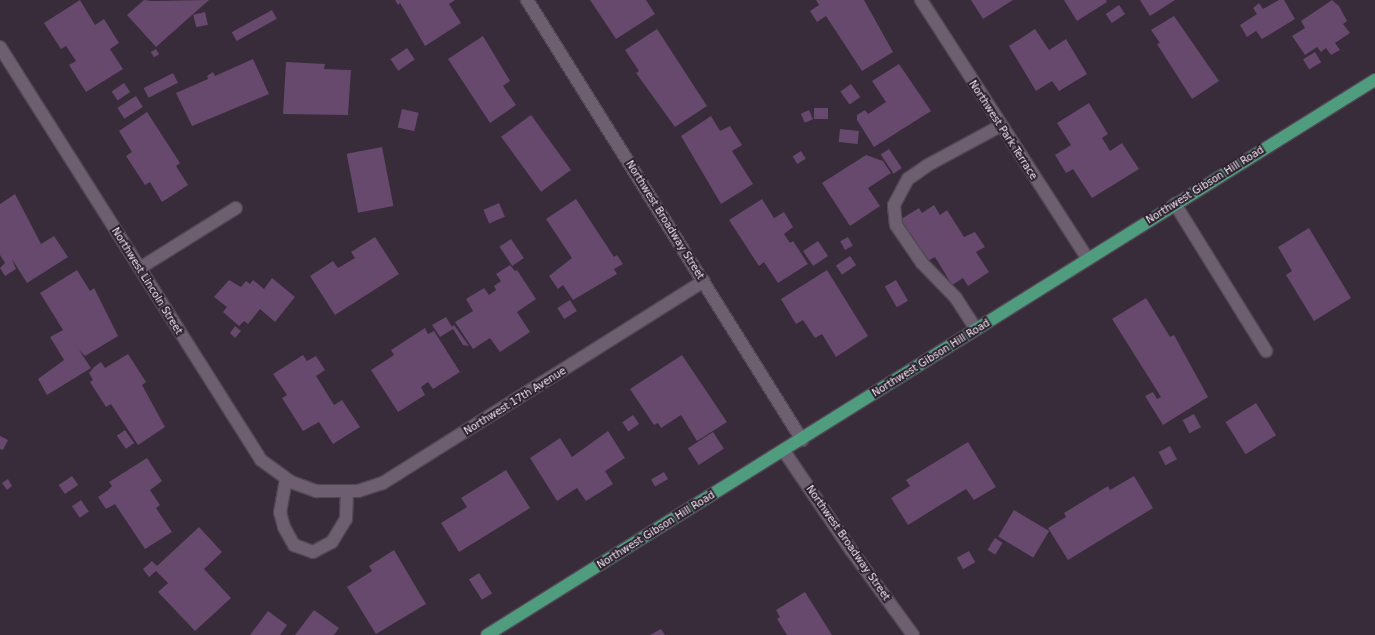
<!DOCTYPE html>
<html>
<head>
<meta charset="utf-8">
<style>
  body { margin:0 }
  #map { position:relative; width:1375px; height:635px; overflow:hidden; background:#382b3a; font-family:"DejaVu Sans",sans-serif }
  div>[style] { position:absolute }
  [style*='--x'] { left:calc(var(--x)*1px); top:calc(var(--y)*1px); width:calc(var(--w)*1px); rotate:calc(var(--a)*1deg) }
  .building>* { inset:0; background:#66496c; transform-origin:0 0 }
  .roads { filter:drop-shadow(1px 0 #524754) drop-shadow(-1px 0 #524754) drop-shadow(0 1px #524754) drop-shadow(0 -1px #524754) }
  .minor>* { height:12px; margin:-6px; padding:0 6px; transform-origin:6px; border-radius:6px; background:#6e5f70 }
  .major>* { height:12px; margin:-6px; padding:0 6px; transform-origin:6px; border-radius:6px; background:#4f9d7e }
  span { translate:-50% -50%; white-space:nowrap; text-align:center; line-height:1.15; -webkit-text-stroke:4px #2e2130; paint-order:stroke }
  .street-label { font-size:10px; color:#f5ecf6 }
</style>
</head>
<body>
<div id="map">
  <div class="building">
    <i style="clip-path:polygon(80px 0,95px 25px,104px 19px,119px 43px,110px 49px,123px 69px,86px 92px,69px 65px,76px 61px,66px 46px,61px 49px,44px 23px)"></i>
    <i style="clip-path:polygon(144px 0,152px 1px,209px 0,156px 47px,127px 15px)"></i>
    <i style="clip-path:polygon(395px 0,455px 0,449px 4px,461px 23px,425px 46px,400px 3px,398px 5px)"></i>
    <i style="clip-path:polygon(590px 0,646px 0,655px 14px,616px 39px)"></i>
    <i style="clip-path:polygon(816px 0,864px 0,893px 52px,862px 71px,826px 16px,817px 22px,810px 11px,819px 5px)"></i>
    <i style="clip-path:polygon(971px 0,1013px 0,983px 19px)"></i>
    <i style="clip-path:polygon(1064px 0,1106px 0,1107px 2px,1077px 21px)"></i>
    <i style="clip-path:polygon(1140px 0,1175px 0,1150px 16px)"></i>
    <i style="clip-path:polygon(1279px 0,1284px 0,1295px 19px,1262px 39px,1256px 31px,1247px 37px,1240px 25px,1257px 14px,1253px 8px,1259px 3px,1263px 9px)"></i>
    <i style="clip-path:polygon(1332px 0,1339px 6px,1347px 21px,1343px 24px,1350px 33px,1335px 43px,1340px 50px,1331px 55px,1326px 48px,1321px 52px,1317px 47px,1305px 55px,1292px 36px,1305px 28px,1301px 21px)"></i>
    <i style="left:1119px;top:5px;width:11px;height:16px;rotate:56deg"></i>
    <i style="left:272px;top:10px;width:10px;height:46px;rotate:61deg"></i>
    <i style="left:205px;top:12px;width:13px;height:12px;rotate:77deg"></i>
    <i style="clip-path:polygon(1174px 16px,1219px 81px,1192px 99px,1157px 44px,1160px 43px,1151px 30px)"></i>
    <i style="clip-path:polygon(657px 29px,707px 106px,675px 127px,636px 73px,639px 71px,625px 50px)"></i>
    <i style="clip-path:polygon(1035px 29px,1049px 50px,1066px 39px,1087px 74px,1059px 91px,1052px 81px,1036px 91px,1009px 46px)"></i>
    <i style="clip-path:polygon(483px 36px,510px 81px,503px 86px,516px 105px,490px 123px,448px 59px)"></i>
    <i style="left:407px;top:48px;width:14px;height:20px;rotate:56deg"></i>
    <i style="left:156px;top:49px;width:6px;height:6px;rotate:59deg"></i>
    <i style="left:1315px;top:52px;width:12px;height:14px;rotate:59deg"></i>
    <i style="clip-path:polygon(253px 59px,269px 94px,192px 126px,176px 93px,208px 79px,207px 76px,213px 72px,215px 76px)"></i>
    <i style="clip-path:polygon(286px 62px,325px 64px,324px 69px,351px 70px,348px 115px,283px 114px)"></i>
    <i style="clip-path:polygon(899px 64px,931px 111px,874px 147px,857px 120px,857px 115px,865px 110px,868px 114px,886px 102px,872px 81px)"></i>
    <i style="left:173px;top:73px;width:11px;height:33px;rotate:63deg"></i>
    <i style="left:124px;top:83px;width:11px;height:15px;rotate:56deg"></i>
    <i style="left:851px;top:84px;width:16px;height:13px;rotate:55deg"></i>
    <i style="left:136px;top:96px;width:13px;height:22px;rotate:58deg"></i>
    <i style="clip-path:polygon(1089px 103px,1108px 134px,1102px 138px,1110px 151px,1122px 143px,1139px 169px,1092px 198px,1073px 169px,1066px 173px,1055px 155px,1071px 145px,1057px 123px)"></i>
    <i style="left:814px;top:108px;width:14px;height:11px"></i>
    <i style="left:402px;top:109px;width:17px;height:19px;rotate:13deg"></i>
    <i style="left:809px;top:110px;width:10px;height:9px;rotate:66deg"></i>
    <i style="clip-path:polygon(147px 112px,180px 163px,176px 166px,188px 185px,162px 202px,150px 182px,145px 185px,126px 156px,132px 152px,119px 131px)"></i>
    <i style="left:531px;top:115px;width:68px;height:37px;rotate:54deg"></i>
    <i style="clip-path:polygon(711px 116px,720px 131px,730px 126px,742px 145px,732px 151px,753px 184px,721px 204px,681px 136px)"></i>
    <i style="left:840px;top:129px;width:19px;height:13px;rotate:6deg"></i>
    <i style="left:382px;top:147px;width:60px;height:36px;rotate:79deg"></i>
    <i style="left:889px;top:149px;width:23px;height:10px;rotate:56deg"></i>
    <i style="left:801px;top:151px;width:9px;height:10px;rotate:58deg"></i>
    <i style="clip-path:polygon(866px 155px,883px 161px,891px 173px,868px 188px,880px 206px,850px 226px,822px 183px)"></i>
    <i style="clip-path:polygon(15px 194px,41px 244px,54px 236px,68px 257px,27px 283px,12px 259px,16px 269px,5px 276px,0 268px,5px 263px,0 255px,0 204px)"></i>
    <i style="clip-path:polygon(576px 199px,614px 257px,617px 255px,623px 264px,614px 269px,617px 274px,573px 300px,563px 285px,558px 289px,549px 276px,572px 258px,546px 219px)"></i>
    <i style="clip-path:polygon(762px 199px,774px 218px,784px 212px,793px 227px,784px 234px,790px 243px,793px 241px,808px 264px,778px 283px,764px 262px,759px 266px,729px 220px)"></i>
    <i style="left:499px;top:203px;width:15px;height:17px;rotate:67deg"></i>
    <i style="clip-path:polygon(934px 205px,940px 215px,947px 210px,964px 237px,975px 232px,985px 247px,976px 252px,989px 272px,968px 286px,963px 278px,952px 285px,935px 257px,924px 263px,898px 221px,919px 208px,922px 213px)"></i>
    <i style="clip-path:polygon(1309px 228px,1351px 298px,1314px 321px,1286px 275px,1292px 271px,1278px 247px)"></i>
    <i style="clip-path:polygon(375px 237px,399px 274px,335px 315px,310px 276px,333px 261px,338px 268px,355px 258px,351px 252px)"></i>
    <i style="left:848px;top:237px;width:10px;height:9px;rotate:61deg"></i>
    <i style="left:511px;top:239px;width:23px;height:14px;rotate:56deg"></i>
    <i style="left:818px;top:241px;width:18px;height:18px;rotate:56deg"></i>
    <i style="left:850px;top:256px;width:11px;height:17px;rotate:56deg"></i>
    <i style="clip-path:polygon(510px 265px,515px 271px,517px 270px,536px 299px,517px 312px,530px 332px,500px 352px,490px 338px,473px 349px,455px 322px,473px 311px,466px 299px,484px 288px,489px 295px,496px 290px,494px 286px,501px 281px,496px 274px)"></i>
    <i style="clip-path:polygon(77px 270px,90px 291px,94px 288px,118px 336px,85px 356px,79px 350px,91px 368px,47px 395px,38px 379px,64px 360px,50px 337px,63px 330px,40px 293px)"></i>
    <i style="clip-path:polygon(827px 270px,868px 336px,836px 357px,822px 334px,815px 338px,803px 320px,796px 324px,781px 299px)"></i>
    <i style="clip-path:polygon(272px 278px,295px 297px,275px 322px,260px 309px,248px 324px,244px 321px,239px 326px,223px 312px,227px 307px,214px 297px,229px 280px,241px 287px,246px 281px,250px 284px,253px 280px,264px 289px)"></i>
    <i style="left:896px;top:280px;width:24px;height:13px;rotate:60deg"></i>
    <i style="clip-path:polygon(1146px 298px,1170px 337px,1174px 335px,1208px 397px,1163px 425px,1145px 396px,1153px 392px,1157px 399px,1161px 397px,1112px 319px)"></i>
    <i style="left:570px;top:300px;width:13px;height:15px;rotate:58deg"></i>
    <i style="clip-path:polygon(446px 317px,452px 327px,454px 325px,457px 329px,469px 346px,463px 345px,453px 329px,440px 337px,432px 325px)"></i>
    <i style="clip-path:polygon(235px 326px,241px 331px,235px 338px,230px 333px)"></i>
    <i style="clip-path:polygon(425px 328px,428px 334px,434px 331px,460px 372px,433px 389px,428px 382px,421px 387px,425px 395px,398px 412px,371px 370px,394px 355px,391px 350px)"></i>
    <i style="clip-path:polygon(128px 354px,146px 382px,142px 385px,165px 427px,138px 445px,111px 404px,106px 407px,90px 382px,93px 380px,89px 373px,94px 367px,101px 362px,105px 368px)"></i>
    <i style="clip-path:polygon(303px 355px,307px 361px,316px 356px,325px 370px,316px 376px,334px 405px,342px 400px,360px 427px,333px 444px,319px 422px,303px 431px,282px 398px,287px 395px,273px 374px)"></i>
    <i style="clip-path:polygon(682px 355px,727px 422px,697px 441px,681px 415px,661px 428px,658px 423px,654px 425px,630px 389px)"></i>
    <i style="left:1256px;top:403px;width:38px;height:36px;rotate:58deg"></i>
    <i style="left:1194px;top:414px;width:15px;height:13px;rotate:62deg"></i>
    <i style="left:633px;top:415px;width:11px;height:13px;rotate:56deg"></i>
    <i style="left:125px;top:430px;width:16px;height:10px;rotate:55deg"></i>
    <i style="clip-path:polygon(608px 431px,625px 458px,605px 471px,613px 484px,586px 501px,577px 488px,557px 501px,530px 458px,560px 438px,572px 457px)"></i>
    <i style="left:713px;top:432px;width:20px;height:30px;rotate:57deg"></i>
    <i style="clip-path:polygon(0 436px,8px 440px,3px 450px,0 449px)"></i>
    <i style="clip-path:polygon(968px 442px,996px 487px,974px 500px,966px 489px,908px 525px,891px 498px,910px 486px,906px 480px)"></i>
    <i style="left:1170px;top:446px;width:15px;height:13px;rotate:62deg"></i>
    <i style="clip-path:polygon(147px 458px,162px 481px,150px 490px,160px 505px,156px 508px,172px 532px,145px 549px,115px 504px,106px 509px,98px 497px,108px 490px,112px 486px,109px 482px)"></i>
    <i style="clip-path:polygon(506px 470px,530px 508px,459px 552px,441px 523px,467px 507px,461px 498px)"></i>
    <i style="left:664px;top:472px;width:8px;height:15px;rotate:60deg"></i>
    <i style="left:72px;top:476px;width:11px;height:16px;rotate:56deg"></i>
    <i style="clip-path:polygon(1134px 476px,1153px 508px,1068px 560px,1048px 528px,1066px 517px,1064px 513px,1108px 486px,1110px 490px)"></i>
    <i style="clip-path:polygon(8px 479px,12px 486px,7px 490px,2px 483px)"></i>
    <i style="left:81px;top:500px;width:14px;height:11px;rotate:56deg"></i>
    <i style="left:1014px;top:510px;width:41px;height:31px;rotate:31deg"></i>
    <i style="clip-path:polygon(199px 527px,222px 552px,204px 569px,231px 598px,195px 631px,158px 592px,168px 583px,156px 571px,149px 577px,143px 569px,152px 561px,157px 566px)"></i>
    <i style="left:995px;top:538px;width:9px;height:14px;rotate:32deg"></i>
    <i style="clip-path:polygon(394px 550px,426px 604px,376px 634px,347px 587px,372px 571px,369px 566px)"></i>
    <i style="left:969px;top:551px;width:13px;height:14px;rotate:61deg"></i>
    <i style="left:479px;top:573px;width:24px;height:12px;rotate:57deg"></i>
    <i style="clip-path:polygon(805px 592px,810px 600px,832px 635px,787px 635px,777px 619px,780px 617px,776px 610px)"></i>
    <i style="clip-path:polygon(314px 610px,339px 628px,334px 635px,295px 635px)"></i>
    <i style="clip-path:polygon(268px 611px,287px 625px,280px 635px,250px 635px)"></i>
    <i style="clip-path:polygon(661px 629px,665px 635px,650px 635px)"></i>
  </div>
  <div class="roads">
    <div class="minor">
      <i style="--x:527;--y:0;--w:519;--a:57.99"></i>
      <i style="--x:921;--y:0;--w:308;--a:57.2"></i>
      <i style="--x:0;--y:47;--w:489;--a:57.7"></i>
      <i style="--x:261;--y:460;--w:37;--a:36"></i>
      <i style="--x:291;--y:482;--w:27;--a:20"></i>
      <i style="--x:316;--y:491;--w:42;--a:0"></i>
      <i style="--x:358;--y:491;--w:26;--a:-18"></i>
      <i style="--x:383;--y:483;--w:379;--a:-32.2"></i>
      <i style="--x:1175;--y:204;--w:173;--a:58.2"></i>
      <i style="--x:140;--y:268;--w:113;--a:-32"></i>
      <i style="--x:976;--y:329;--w:37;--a:-123"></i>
      <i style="--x:956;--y:298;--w:49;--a:-134.2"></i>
      <i style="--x:922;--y:263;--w:46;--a:-124.4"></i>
      <i style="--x:896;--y:225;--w:20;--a:-96"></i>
      <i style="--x:894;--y:205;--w:30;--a:-62"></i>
      <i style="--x:908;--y:179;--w:24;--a:-35"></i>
      <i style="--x:928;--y:165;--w:82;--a:-28.4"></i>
      <i style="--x:784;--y:451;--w:120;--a:55.9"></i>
      <i style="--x:851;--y:550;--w:105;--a:53.9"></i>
      <i style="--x:286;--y:479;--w:34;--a:100"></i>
      <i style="--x:280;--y:512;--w:16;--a:75"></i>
      <i style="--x:284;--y:527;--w:21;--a:61"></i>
      <i style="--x:294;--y:545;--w:20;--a:20"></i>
      <i style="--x:313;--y:552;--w:21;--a:-28"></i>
      <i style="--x:332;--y:542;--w:27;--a:-59"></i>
      <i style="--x:346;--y:519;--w:27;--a:-88"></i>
    </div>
    <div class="major">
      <i style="--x:487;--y:635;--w:1047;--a:-32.01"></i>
    </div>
  </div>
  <div class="street-label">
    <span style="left:1003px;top:130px;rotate:57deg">Northwest Park Terrace</span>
    <span style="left:1205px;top:185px;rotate:-32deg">Northwest Gibson Hill Road</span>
    <span style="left:665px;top:220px;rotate:58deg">Northwest Broadway Street</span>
    <span style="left:147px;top:281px;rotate:58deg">Northwest Lincoln Street</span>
    <span style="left:931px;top:358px;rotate:-32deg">Northwest Gibson Hill Road</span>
    <span style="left:515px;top:401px;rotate:-32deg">Northwest 17th Avenue</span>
    <span style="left:656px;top:530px;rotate:-32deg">Northwest Gibson Hill Road</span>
    <span style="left:848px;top:543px;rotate:55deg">Northwest Broadway Street</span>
  </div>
</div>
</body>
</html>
